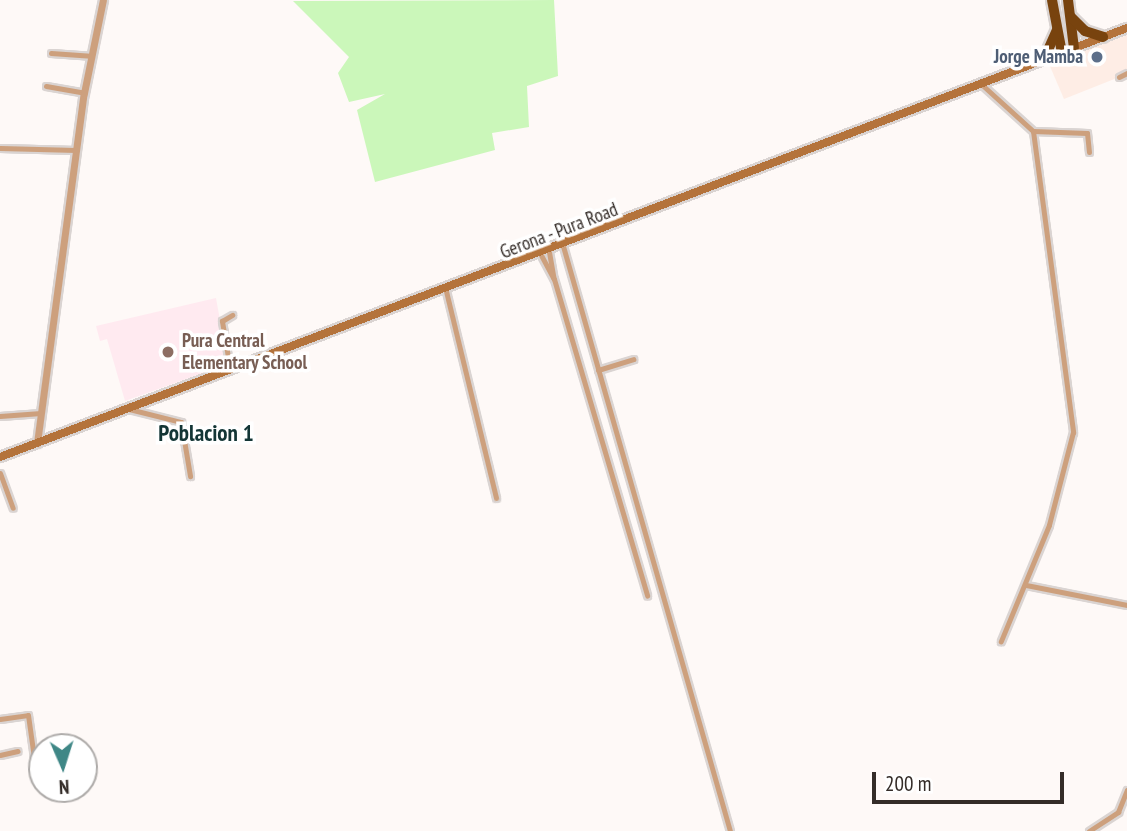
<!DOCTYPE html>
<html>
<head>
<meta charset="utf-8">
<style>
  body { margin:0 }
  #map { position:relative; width:1127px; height:831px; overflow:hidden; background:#fef9f7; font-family:"PT Sans Narrow",sans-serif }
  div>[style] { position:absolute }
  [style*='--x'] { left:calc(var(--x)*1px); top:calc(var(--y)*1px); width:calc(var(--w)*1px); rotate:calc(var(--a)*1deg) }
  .built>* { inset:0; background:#feede5 }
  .education>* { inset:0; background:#ffeaf0 }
  .green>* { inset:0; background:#cbf7ba }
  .roads { filter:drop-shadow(2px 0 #dad4d2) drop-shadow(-2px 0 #dad4d2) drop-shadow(0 2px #dad4d2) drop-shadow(0 -2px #dad4d2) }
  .minor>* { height:5px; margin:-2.5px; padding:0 2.5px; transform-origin:2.5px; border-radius:2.5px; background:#cda07d }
  .tertiary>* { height:7px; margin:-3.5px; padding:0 3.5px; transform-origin:3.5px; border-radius:3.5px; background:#cda07d }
  .secondary>* { height:8px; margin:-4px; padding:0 4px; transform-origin:4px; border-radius:4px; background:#b4733b }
  .motorway>* { height:10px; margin:-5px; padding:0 5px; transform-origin:5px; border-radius:5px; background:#78430e }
  .dots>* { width:19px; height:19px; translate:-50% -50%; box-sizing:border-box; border:4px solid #fff; border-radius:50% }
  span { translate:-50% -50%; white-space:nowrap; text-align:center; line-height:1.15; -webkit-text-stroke:7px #fff; paint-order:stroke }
  .service-label { font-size:19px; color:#4e5e75; font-weight:700 }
  .right { translate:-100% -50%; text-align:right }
  .street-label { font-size:19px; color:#342c28 }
  .education-label { font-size:19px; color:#785e54; font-weight:700 }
  .left { translate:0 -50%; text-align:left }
  .quarter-label { font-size:23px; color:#133535; font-weight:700 }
  .north { position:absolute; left:28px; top:733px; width:70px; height:70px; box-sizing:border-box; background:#fff; border:2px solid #aeaba9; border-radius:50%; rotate:177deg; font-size:19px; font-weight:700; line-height:28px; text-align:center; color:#342c28 }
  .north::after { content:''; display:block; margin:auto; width:24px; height:32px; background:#3f8786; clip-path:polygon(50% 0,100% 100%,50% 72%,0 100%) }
  .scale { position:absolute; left:872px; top:772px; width:192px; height:32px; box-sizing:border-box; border:4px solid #342c28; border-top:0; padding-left:9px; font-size:21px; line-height:24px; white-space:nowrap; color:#342c28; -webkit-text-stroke:5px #fff; paint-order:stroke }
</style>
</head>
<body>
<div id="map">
  <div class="built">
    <i style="clip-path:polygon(1127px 35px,1127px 74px,1064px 99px,1049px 64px)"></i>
  </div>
  <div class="education">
    <i style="clip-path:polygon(216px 298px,228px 364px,125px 401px,107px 339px,100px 341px,96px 326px)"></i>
  </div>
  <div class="green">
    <i style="clip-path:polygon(554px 0,558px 76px,527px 86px,529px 127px,492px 133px,495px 150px,375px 182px,357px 110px,385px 94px,349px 102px,338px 73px,349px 57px,293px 1px)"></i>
  </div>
  <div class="roads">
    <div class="minor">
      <i style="--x:51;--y:53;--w:39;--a:4"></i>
      <i style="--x:1119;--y:77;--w:9;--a:-27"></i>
      <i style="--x:980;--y:83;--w:72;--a:42.2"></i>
      <i style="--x:1033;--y:131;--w:304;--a:82.4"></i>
      <i style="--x:1073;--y:432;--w:96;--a:104.5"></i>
      <i style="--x:1049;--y:525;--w:126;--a:112.5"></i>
      <i style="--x:46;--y:86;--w:39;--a:10"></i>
      <i style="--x:1033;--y:131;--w:54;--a:2.1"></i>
      <i style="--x:1087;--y:133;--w:19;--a:84"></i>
      <i style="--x:0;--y:148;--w:76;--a:1.5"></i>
      <i style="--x:563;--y:246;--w:608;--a:74.07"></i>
      <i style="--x:549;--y:252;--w:27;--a:80"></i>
      <i style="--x:541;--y:255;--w:27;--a:62"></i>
      <i style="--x:554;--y:279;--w:330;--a:73.6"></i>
      <i style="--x:446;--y:291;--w:213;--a:76.4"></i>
      <i style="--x:230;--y:369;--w:49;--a:-99.5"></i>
      <i style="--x:222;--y:321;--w:12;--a:-31"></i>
      <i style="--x:598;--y:370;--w:37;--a:-17"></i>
      <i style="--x:129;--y:409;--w:54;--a:14"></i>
      <i style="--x:181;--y:422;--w:55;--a:80.5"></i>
      <i style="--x:0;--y:416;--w:41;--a:-4.2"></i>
      <i style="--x:0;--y:473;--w:37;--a:70"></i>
      <i style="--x:1026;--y:585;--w:103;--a:11.2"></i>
      <i style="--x:0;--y:719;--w:28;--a:-8"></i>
      <i style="--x:28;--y:715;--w:65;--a:82"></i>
      <i style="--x:0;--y:755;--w:18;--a:-13"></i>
      <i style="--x:1089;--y:831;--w:35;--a:-33"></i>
      <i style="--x:1118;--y:812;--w:24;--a:-68"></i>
    </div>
    <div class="tertiary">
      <i style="--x:37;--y:443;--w:353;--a:-82.4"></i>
      <i style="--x:84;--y:93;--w:95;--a:-78.5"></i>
    </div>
    <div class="secondary">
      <i style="--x:0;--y:457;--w:1206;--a:-20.84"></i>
    </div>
    <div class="motorway">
      <i style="--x:1052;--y:0;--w:54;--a:79.3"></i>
      <i style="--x:1068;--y:0;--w:48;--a:82.9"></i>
      <i style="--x:1071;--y:17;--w:20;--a:45"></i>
      <i style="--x:1085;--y:31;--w:19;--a:18"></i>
      <i style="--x:1044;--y:59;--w:32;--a:-66"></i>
    </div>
  </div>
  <div class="dots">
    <i style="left:1097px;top:57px;background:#5c6f8a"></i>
    <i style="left:168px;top:352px;background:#8d6e63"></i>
  </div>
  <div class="service-label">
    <span class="right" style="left:1083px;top:57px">Jorge Mamba</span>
  </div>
  <div class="street-label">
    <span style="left:559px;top:231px;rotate:-21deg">Gerona - Pura Road</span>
  </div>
  <div class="education-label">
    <span class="left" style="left:182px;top:352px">Pura Central<br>Elementary School</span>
  </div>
  <div class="quarter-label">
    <span style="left:206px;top:433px">Poblacion 1</span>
  </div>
  <div class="north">N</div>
  <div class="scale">200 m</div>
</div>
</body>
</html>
